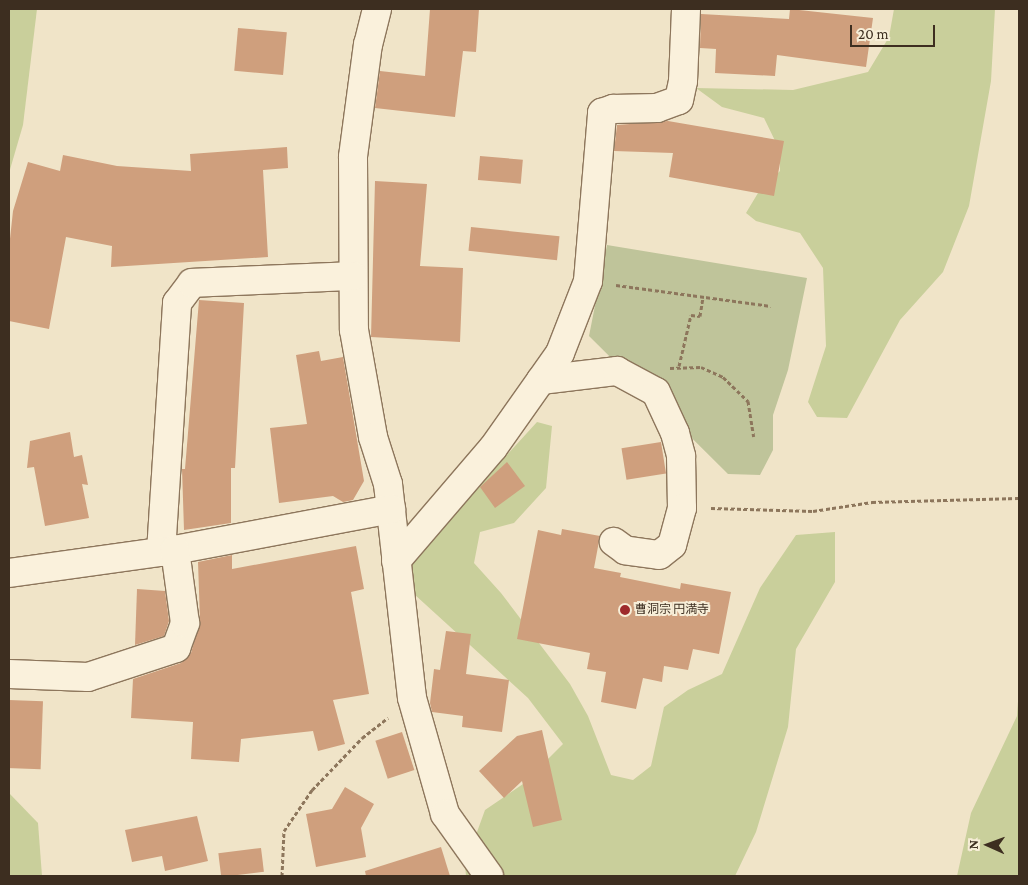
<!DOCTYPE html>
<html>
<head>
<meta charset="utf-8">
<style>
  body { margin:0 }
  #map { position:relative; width:1028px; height:885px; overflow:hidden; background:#f0e4c8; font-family:"Crimson Pro","Noto Sans JP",serif }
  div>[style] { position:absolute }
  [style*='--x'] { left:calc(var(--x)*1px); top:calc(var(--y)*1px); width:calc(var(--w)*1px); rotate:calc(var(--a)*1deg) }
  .green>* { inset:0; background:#c9cf9b }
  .cemetery>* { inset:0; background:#bfc49a }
  .building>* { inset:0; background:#cf9f7d; transform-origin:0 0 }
  .path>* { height:3px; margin-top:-1.5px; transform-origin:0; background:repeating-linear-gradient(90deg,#8d765c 0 4px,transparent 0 6.5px) }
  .roads { filter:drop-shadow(1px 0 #8d765c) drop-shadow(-1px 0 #8d765c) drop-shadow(0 1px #8d765c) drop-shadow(0 -1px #8d765c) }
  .minor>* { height:28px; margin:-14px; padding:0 14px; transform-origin:14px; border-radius:14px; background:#faf1dc }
  .dots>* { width:14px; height:14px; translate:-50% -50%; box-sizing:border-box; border:2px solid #f7eed8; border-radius:50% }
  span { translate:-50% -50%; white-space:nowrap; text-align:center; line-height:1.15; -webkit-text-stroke:4px #f7eed8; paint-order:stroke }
  .poi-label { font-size:12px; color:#3d2e20 }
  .left { translate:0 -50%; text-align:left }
  .frame { position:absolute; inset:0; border:10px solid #3d2e20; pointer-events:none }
  .north { position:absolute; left:963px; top:820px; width:50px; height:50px; -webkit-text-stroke:4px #f7eed8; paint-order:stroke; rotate:272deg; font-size:14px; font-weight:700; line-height:20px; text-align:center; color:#3d2e20 }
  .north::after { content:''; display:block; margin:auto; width:18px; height:22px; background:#3d2e20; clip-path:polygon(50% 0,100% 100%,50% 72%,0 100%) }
  .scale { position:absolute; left:850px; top:25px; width:85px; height:22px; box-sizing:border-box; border:2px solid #3d2e20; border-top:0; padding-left:6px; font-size:15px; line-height:18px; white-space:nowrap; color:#3d2e20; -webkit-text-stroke:4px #f7eed8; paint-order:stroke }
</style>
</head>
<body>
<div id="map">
  <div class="green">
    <i style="clip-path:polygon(9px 9px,37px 9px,23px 125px,9px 173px)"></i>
    <i style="clip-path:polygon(894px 9px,995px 9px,991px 81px,969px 206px,943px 272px,900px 320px,847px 418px,817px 417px,808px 402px,826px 346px,823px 268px,800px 233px,756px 221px,746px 213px,758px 193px,780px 171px,780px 151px,764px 118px,722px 107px,696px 88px,793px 90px,868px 72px,889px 37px)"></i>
    <i style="clip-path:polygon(537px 422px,552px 426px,546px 488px,514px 523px,480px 532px,474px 563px,501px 593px,570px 684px,588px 716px,611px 775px,633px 780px,651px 766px,664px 707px,688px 690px,722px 674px,760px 588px,796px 535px,835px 532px,835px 582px,796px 649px,788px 727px,756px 832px,735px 876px,466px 876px,465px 865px,485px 810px,523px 784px,563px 744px,528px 698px,414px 594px,409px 562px)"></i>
    <i style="clip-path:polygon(1019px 686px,1019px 876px,957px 876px,971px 813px,1017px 716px)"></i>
    <i style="clip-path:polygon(9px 793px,38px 823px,42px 876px,9px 876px)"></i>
  </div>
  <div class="cemetery">
    <i style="clip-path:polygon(607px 245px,807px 278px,788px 370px,773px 415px,773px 450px,760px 475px,728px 474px,589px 336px)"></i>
  </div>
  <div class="building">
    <i style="clip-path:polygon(430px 9px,479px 9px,476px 52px,463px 51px,455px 117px,375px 108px,380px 71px,425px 76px)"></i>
    <i style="clip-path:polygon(790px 9px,873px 18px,866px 67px,777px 55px,775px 76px,715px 73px,716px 49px,700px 48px,701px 14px,789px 19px)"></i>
    <i style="left:238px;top:28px;width:49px;height:43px;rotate:5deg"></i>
    <i style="clip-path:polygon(668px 121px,784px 141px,774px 196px,669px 177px,673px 153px,614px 151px,617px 125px)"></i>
    <i style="clip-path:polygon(287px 147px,288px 168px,263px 170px,268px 257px,111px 267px,112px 246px,66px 237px,49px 329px,9px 321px,9px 248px,13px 211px,28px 162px,60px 171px,63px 155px,117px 166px,191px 171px,190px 154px)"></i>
    <i style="left:480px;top:156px;width:43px;height:24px;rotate:5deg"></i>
    <i style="clip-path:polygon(375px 181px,427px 184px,420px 266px,463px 268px,460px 342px,371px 337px)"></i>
    <i style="left:471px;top:227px;width:89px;height:24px;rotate:6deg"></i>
    <i style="clip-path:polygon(199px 300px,244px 303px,235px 468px,231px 468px,231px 523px,184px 530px,182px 469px,185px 469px)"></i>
    <i style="clip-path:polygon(319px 351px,321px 361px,343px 357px,364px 481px,353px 500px,343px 502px,333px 496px,279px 503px,270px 428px,307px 424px,296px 355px)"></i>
    <i style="clip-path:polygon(70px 432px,74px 457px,82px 455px,88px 485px,82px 484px,89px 518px,45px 526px,34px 467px,27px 468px,30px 441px)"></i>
    <i style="left:661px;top:442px;width:32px;height:40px;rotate:81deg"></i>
    <i style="clip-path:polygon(507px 462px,525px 486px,495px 508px,480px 487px)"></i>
    <i style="clip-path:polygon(562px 529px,600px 536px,594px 568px,621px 573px,620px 577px,680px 589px,681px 583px,731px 592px,719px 654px,693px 649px,688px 670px,664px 666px,662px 682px,643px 678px,636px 709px,601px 702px,606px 672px,587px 669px,590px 653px,517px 639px,538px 530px,561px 535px)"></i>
    <i style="clip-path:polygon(356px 546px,364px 589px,351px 592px,369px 694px,333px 700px,345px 744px,318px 751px,313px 731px,241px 739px,239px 762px,191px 759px,193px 722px,131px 718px,133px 679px,181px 663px,191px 653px,200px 621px,198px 562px,232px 555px,232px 569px)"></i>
    <i style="clip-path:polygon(137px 589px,165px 591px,169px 621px,164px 636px,135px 645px)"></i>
    <i style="clip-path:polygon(446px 631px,471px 634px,466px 674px,509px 680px,502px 732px,462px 727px,463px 716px,432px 712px,430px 703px,434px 669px,440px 670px)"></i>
    <i style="left:9px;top:700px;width:34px;height:68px;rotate:2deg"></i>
    <i style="clip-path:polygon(542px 730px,562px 820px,533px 827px,522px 781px,504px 798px,479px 771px,517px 736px)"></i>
    <i style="left:402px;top:732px;width:40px;height:28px;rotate:72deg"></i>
    <i style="clip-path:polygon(345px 787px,374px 804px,361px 828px,366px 857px,316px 867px,306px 814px,332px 809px)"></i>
    <i style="clip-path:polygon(197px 816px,208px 861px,165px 871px,162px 856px,132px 862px,125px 830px)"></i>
    <i style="clip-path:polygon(441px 847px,450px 876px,366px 876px,365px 871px)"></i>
    <i style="left:261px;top:848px;width:24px;height:43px;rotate:83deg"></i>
  </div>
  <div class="path">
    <i style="--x:616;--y:285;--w:156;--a:7.7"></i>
    <i style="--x:679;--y:366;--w:52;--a:-76.8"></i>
    <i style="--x:691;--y:315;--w:9;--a:6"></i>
    <i style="--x:700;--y:316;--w:20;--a:-81"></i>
    <i style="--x:670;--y:368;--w:31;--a:-2"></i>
    <i style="--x:701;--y:367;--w:24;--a:24"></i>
    <i style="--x:723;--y:377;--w:35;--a:44"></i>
    <i style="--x:748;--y:401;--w:36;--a:81"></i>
    <i style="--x:711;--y:508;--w:102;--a:1.7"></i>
    <i style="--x:813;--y:511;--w:60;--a:-8.7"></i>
    <i style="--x:872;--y:502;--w:147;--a:-1.6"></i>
    <i style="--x:282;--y:876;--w:45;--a:-87.5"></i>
    <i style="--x:284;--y:831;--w:50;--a:-55.7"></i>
    <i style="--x:312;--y:790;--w:72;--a:-46.1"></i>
    <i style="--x:362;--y:738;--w:33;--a:-38"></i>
  </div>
  <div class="roads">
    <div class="minor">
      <i style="--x:377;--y:9;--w:36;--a:104"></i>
      <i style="--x:368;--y:44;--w:114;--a:97.6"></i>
      <i style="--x:353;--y:157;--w:173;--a:89.7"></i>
      <i style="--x:354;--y:330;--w:109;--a:79.9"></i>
      <i style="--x:373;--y:437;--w:49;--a:72.3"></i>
      <i style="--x:388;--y:484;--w:215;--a:83.6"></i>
      <i style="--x:412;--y:698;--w:121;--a:74.1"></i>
      <i style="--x:445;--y:814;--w:76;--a:54.6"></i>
      <i style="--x:541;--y:380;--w:77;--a:-6.8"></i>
      <i style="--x:617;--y:371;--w:44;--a:28.3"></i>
      <i style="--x:656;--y:392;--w:45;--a:65.1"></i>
      <i style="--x:675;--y:433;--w:24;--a:75"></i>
      <i style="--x:681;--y:456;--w:52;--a:88.9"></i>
      <i style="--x:682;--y:508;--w:38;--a:105"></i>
      <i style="--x:672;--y:545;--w:16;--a:142"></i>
      <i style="--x:659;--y:555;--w:34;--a:-172"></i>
      <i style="--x:625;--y:550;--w:14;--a:-144"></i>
      <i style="--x:161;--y:552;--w:250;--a:-86.3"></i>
      <i style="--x:177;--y:303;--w:25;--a:-53"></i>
      <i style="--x:192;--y:283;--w:161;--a:-2.5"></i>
      <i style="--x:396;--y:561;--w:149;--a:-49.4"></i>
      <i style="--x:493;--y:448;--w:116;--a:-54.8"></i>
      <i style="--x:560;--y:353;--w:77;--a:-68.7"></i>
      <i style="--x:588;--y:281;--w:169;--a:-85.2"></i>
      <i style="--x:602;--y:113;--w:12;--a:-20"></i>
      <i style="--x:613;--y:109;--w:44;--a:-1.3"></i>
      <i style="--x:657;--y:108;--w:23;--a:-20"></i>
      <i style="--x:679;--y:100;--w:19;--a:-78"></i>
      <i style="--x:683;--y:81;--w:72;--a:-87.6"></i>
      <i style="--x:9;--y:573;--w:168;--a:-7.9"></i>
      <i style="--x:175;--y:550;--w:220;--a:-10.7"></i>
      <i style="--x:9;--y:674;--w:79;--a:2.2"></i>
      <i style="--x:88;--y:677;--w:93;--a:-18.2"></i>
      <i style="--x:176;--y:648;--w:27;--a:-70"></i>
      <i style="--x:185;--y:623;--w:74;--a:-97.8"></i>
    </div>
  </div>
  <div class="dots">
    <i style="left:625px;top:610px;background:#9e2a2b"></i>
  </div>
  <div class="poi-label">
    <span class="left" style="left:635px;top:610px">曹洞宗 円満寺</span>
  </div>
  <div class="frame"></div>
  <div class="north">N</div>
  <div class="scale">20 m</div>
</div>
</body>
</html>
